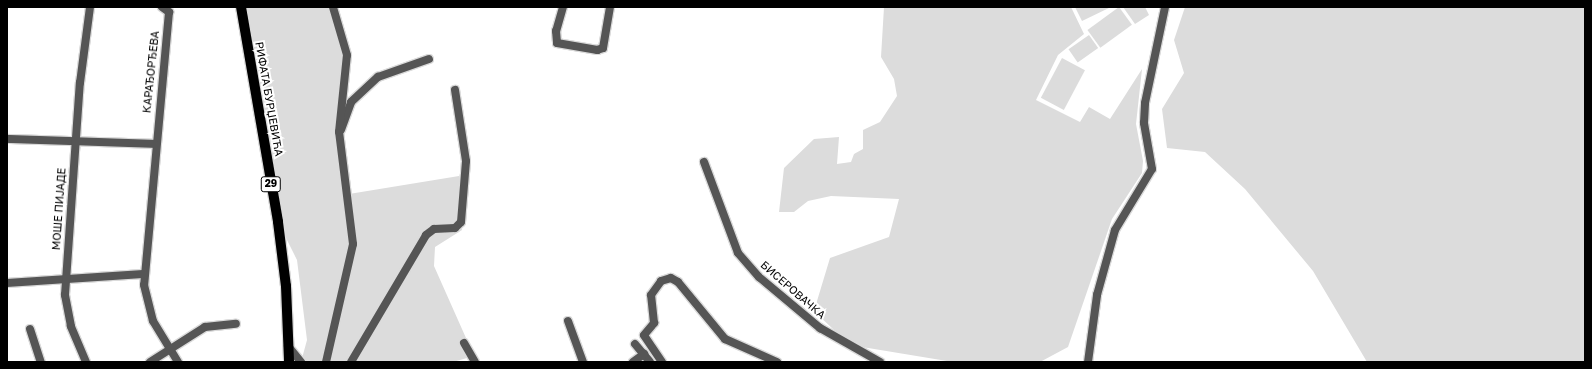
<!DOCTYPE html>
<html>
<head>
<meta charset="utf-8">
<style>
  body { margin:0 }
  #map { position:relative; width:1592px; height:369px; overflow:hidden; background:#fff; font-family:"Golos Text",sans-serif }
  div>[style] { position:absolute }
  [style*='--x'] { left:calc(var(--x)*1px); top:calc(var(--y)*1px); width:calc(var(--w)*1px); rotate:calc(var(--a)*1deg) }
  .green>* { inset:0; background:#dcdcdc; transform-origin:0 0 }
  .roads { filter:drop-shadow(1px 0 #dbdbdb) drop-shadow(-1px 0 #dbdbdb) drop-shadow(0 1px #dbdbdb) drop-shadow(0 -1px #dbdbdb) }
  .minor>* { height:8px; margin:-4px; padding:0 4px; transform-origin:4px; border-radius:4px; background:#555 }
  .primary>* { height:10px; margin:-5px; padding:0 5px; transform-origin:5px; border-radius:5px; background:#000 }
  span { translate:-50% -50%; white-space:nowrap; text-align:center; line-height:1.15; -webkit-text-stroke:4px #fff; paint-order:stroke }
  .shield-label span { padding:1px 3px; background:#fff; border:1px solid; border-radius:3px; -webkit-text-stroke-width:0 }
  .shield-label { font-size:10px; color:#000; font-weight:700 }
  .street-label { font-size:11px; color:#000 }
  .frame { position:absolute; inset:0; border:8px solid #000; pointer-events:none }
</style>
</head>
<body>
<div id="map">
  <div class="green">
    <i style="clip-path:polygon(241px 7px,333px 7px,345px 43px,340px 104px,349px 194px,459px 176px,462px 230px,435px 247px,434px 266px,474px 356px,453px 362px,301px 362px,307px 340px,297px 260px,278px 222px)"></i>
    <i style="clip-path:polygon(884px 7px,1071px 7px,1084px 34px,1058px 55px,1036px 100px,1080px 122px,1089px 107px,1110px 119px,1142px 69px,1136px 124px,1143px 161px,1142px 173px,1112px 219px,1068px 347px,1040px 362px,953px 362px,850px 345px,817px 314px,817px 301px,830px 258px,889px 237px,899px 199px,831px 196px,808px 201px,794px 212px,779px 212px,784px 168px,814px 139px,839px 137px,837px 164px,851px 162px,854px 154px,863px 149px,863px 130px,880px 122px,897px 96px,894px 79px,881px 57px)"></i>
    <i style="clip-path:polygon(1075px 7px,1111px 7px,1082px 21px)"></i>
    <i style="left:1119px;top:7px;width:22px;height:39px;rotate:54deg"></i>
    <i style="clip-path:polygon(1123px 7px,1145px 7px,1149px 15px,1135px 24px)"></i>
    <i style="clip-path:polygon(1185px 7px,1585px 7px,1585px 362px,1367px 362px,1313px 271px,1245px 189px,1205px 152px,1167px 148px,1162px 109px,1184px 73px,1174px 40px)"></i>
    <i style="left:1089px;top:35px;width:16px;height:25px;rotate:55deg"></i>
    <i style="left:1062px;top:58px;width:26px;height:45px;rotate:28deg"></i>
  </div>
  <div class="roads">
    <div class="minor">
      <i style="--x:162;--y:7;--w:9;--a:36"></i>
      <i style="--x:169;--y:12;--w:274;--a:95.2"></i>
      <i style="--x:144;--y:285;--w:37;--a:76"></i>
      <i style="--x:153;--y:321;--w:48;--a:58.6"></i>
      <i style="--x:563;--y:7;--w:25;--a:106"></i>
      <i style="--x:556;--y:31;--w:12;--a:85"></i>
      <i style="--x:557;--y:43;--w:41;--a:9.9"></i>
      <i style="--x:597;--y:50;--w:6;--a:-18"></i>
      <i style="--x:603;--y:48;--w:42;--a:-80.3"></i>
      <i style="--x:341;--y:130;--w:30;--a:-70"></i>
      <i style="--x:351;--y:102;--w:37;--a:-43"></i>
      <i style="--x:378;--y:77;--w:54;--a:-19.4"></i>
      <i style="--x:7;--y:139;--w:147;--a:1.9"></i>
      <i style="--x:704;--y:162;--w:97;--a:69.5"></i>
      <i style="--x:738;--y:253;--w:32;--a:49"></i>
      <i style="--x:759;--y:277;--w:80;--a:39.9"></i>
      <i style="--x:820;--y:328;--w:69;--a:29.5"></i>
      <i style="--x:7;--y:283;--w:136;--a:-3.8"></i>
      <i style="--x:568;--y:321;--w:44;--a:69.9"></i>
      <i style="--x:30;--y:329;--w:35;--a:72"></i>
      <i style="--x:464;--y:343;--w:22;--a:60"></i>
      <i style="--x:635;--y:344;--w:23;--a:50"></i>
      <i style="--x:288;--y:346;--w:21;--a:51"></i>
      <i style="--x:86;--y:362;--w:39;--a:-113"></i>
      <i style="--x:71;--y:326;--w:32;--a:-101"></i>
      <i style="--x:65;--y:295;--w:213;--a:-86"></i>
      <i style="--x:80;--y:83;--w:77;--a:-82.5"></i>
      <i style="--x:150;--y:362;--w:65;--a:-32.5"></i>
      <i style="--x:205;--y:327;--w:31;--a:-6"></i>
      <i style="--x:326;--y:362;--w:121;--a:-77.1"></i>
      <i style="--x:353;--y:244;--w:113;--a:-97.1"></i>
      <i style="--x:339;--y:132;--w:77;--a:-84.1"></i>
      <i style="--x:347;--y:55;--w:50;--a:-106.3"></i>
      <i style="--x:351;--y:362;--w:147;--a:-59.4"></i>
      <i style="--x:426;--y:235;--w:10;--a:-37"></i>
      <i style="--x:434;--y:229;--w:21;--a:-3"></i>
      <i style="--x:455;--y:228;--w:8;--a:-45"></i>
      <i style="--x:461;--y:222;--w:61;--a:-85.3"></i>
      <i style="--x:466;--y:161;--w:72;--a:-98.8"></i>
      <i style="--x:633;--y:362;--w:14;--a:-36"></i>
      <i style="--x:662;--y:362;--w:32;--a:-124"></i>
      <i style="--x:644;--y:335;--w:16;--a:-50"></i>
      <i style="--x:654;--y:323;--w:28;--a:-96"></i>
      <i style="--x:651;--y:295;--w:17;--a:-54"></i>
      <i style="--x:661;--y:281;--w:10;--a:-17"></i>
      <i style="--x:671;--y:278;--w:8;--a:30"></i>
      <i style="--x:678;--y:282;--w:74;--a:50.5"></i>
      <i style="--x:725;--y:339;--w:57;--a:23.9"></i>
      <i style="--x:1088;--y:362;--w:68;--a:-82.3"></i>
      <i style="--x:1097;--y:295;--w:67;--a:-74.5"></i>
      <i style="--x:1115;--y:230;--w:71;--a:-58.8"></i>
      <i style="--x:1152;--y:169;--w:47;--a:-99.9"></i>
      <i style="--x:1144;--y:123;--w:20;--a:-87"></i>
      <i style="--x:1145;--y:103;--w:98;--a:-78.2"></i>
    </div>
    <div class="primary">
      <i style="--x:241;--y:7;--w:218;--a:80.2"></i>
      <i style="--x:278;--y:222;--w:64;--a:82.9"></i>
      <i style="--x:286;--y:286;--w:76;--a:87.7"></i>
    </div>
  </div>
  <div class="shield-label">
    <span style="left:271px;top:184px">29</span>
  </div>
  <div class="street-label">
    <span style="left:151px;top:72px;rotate:-84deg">КАРАЂОРЂЕВА</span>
    <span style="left:269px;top:99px;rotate:80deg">РИФАТА БУРЏЕВИЋА</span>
    <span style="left:59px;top:209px;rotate:-86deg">МОШЕ ПИЈАДЕ</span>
    <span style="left:793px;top:290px;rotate:41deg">БИСЕРОВАЧКА</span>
  </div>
  <div class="frame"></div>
</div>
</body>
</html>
